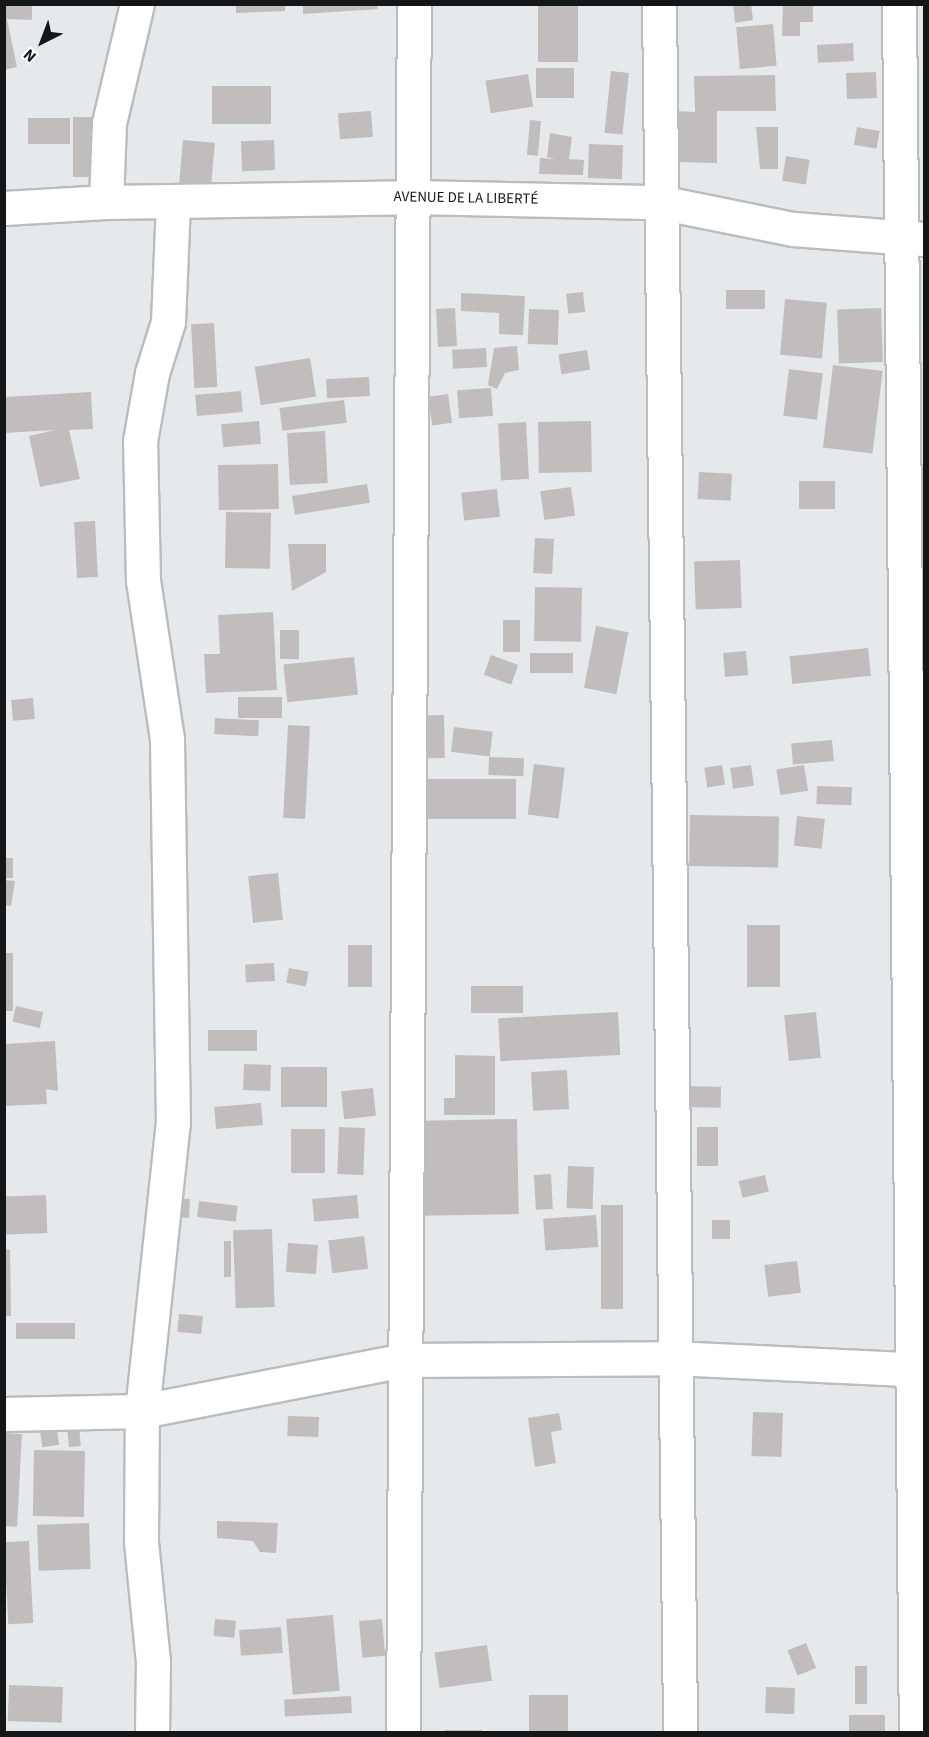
<!DOCTYPE html>
<html>
<head>
<meta charset="utf-8">
<style>
  body { margin:0 }
  #map { position:relative; width:929px; height:1737px; overflow:hidden; background:#e5e9ec; font-family:"Source Sans 3",sans-serif }
  div>[style] { position:absolute }
  [style*='--x'] { left:calc(var(--x)*1px); top:calc(var(--y)*1px); width:calc(var(--w)*1px); rotate:calc(var(--a)*1deg) }
  .building>* { inset:0; background:#c1bdbc; transform-origin:0 0 }
  .roads { filter:drop-shadow(2px 0 #babdc0) drop-shadow(-2px 0 #babdc0) drop-shadow(0 2px #babdc0) drop-shadow(0 -2px #babdc0) }
  .street>* { height:33px; margin:-16.5px; padding:0 16.5px; transform-origin:16.5px; border-radius:16.5px; background:#fff }
  .secondary>* { height:33px; margin:-16.5px; padding:0 16.5px; transform-origin:16.5px; border-radius:16.5px; background:#fff }
  span { translate:-50% -50%; white-space:nowrap; text-align:center; line-height:1.15; -webkit-text-stroke:4.5px #fff; paint-order:stroke }
  .street-label { font-size:15px; color:#151617 }
  .frame { position:absolute; inset:0; border:6px solid #151617; pointer-events:none }
  .north { position:absolute; left:12px; top:12px; width:60px; height:60px; -webkit-text-stroke:4px #fff; paint-order:stroke; rotate:222deg; font-size:16px; font-weight:700; line-height:24px; text-align:center; color:#151617 }
  .north::after { content:''; display:block; margin:auto; width:21px; height:27px; background:#151617; clip-path:polygon(50% 0,100% 100%,50% 72%,0 100%) }
</style>
</head>
<body>
<div id="map">
  <div class="building">
    <i style="clip-path:polygon(4px 4px,32px 4px,32px 20px,7px 19px,17px 67px,4px 70px)"></i>
    <i style="clip-path:polygon(236px 4px,285px 4px,285px 11px,236px 13px)"></i>
    <i style="clip-path:polygon(303px 4px,377px 4px,378px 9px,303px 14px)"></i>
    <i style="left:538px;top:4px;width:40px;height:58px"></i>
    <i style="clip-path:polygon(733px 4px,751px 4px,753px 20px,735px 23px)"></i>
    <i style="clip-path:polygon(783px 4px,813px 4px,813px 22px,800px 22px,800px 36px,782px 36px)"></i>
    <i style="left:773px;top:24px;width:42px;height:37px;rotate:85deg"></i>
    <i style="left:853px;top:43px;width:18px;height:36px;rotate:87deg"></i>
    <i style="left:536px;top:68px;width:38px;height:30px"></i>
    <i style="left:611px;top:71px;width:18px;height:62px;rotate:6deg"></i>
    <i style="left:876px;top:72px;width:26px;height:30px;rotate:88deg"></i>
    <i style="left:528px;top:74px;width:33px;height:43px;rotate:81deg"></i>
    <i style="clip-path:polygon(775px 75px,776px 111px,717px 111px,717px 163px,675px 162px,676px 111px,695px 112px,694px 76px)"></i>
    <i style="left:271px;top:86px;width:38px;height:59px;rotate:90deg"></i>
    <i style="left:371px;top:111px;width:26px;height:33px;rotate:86deg"></i>
    <i style="left:73px;top:117px;width:23px;height:60px"></i>
    <i style="left:28px;top:118px;width:42px;height:26px"></i>
    <i style="left:530px;top:120px;width:11px;height:35px;rotate:5deg"></i>
    <i style="clip-path:polygon(756px 127px,778px 127px,778px 169px,760px 169px)"></i>
    <i style="left:857px;top:127px;width:23px;height:18px;rotate:10deg"></i>
    <i style="clip-path:polygon(550px 133px,572px 137px,569px 159px,584px 160px,583px 175px,539px 174px,540px 158px,555px 159px,547px 157px)"></i>
    <i style="left:183px;top:140px;width:32px;height:43px;rotate:5deg"></i>
    <i style="left:274px;top:140px;width:30px;height:33px;rotate:88deg"></i>
    <i style="left:589px;top:144px;width:34px;height:34px;rotate:2deg"></i>
    <i style="left:786px;top:156px;width:24px;height:25px;rotate:9deg"></i>
    <i style="left:726px;top:290px;width:39px;height:19px"></i>
    <i style="left:583px;top:292px;width:20px;height:17px;rotate:84deg"></i>
    <i style="clip-path:polygon(461px 293px,525px 296px,523px 335px,499px 334px,499px 313px,461px 311px)"></i>
    <i style="left:785px;top:299px;width:42px;height:56px;rotate:5deg"></i>
    <i style="left:455px;top:308px;width:38px;height:19px;rotate:87deg"></i>
    <i style="left:881px;top:308px;width:54px;height:44px;rotate:88deg"></i>
    <i style="left:529px;top:309px;width:30px;height:35px;rotate:2deg"></i>
    <i style="left:214px;top:323px;width:64px;height:23px;rotate:87deg"></i>
    <i style="clip-path:polygon(517px 346px,519px 370px,505px 373px,497px 389px,488px 385px,494px 348px)"></i>
    <i style="left:486px;top:348px;width:19px;height:34px;rotate:87deg"></i>
    <i style="left:587px;top:350px;width:20px;height:29px;rotate:81deg"></i>
    <i style="left:310px;top:358px;width:39px;height:56px;rotate:81deg"></i>
    <i style="left:833px;top:365px;width:50px;height:83px;rotate:7deg"></i>
    <i style="left:789px;top:369px;width:34px;height:47px;rotate:7deg"></i>
    <i style="left:369px;top:377px;width:19px;height:43px;rotate:87deg"></i>
    <i style="left:491px;top:388px;width:28px;height:34px;rotate:86deg"></i>
    <i style="left:241px;top:391px;width:21px;height:46px;rotate:85deg"></i>
    <i style="clip-path:polygon(91px 392px,93px 429px,69px 430px,80px 479px,40px 487px,29px 436px,55px 430px,4px 433px,4px 397px)"></i>
    <i style="left:448px;top:394px;width:29px;height:20px;rotate:82deg"></i>
    <i style="left:344px;top:400px;width:23px;height:65px;rotate:83deg"></i>
    <i style="left:259px;top:421px;width:23px;height:38px;rotate:85deg"></i>
    <i style="left:591px;top:421px;width:51px;height:53px;rotate:89deg"></i>
    <i style="left:526px;top:422px;width:57px;height:28px;rotate:87deg"></i>
    <i style="left:325px;top:431px;width:52px;height:38px;rotate:87deg"></i>
    <i style="left:278px;top:464px;width:45px;height:60px;rotate:89deg"></i>
    <i style="left:699px;top:472px;width:33px;height:27px;rotate:3deg"></i>
    <i style="left:799px;top:481px;width:36px;height:28px"></i>
    <i style="left:367px;top:484px;width:19px;height:76px;rotate:81deg"></i>
    <i style="left:571px;top:487px;width:29px;height:31px;rotate:82deg"></i>
    <i style="left:497px;top:489px;width:28px;height:36px;rotate:84deg"></i>
    <i style="left:226px;top:512px;width:45px;height:56px;rotate:1deg"></i>
    <i style="left:95px;top:521px;width:56px;height:21px;rotate:87deg"></i>
    <i style="left:535px;top:538px;width:19px;height:35px;rotate:3deg"></i>
    <i style="clip-path:polygon(288px 544px,326px 544px,326px 572px,292px 591px)"></i>
    <i style="left:740px;top:560px;width:48px;height:46px;rotate:88deg"></i>
    <i style="left:535px;top:587px;width:47px;height:54px;rotate:1deg"></i>
    <i style="clip-path:polygon(273px 612px,277px 690px,206px 693px,204px 654px,220px 654px,218px 615px)"></i>
    <i style="left:503px;top:620px;width:17px;height:32px"></i>
    <i style="left:596px;top:626px;width:33px;height:63px;rotate:11deg"></i>
    <i style="left:280px;top:630px;width:19px;height:29px"></i>
    <i style="left:868px;top:648px;width:28px;height:79px;rotate:84deg"></i>
    <i style="left:746px;top:651px;width:24px;height:23px;rotate:85deg"></i>
    <i style="left:573px;top:653px;width:20px;height:43px;rotate:90deg"></i>
    <i style="left:491px;top:655px;width:29px;height:21px;rotate:20deg"></i>
    <i style="left:354px;top:657px;width:38px;height:71px;rotate:84deg"></i>
    <i style="left:238px;top:697px;width:44px;height:21px"></i>
    <i style="left:33px;top:698px;width:21px;height:22px;rotate:85deg"></i>
    <i style="left:444px;top:715px;width:43px;height:23px;rotate:89deg"></i>
    <i style="left:215px;top:718px;width:44px;height:16px;rotate:3deg"></i>
    <i style="left:288px;top:725px;width:22px;height:93px;rotate:3deg"></i>
    <i style="left:454px;top:727px;width:39px;height:25px;rotate:7deg"></i>
    <i style="left:832px;top:740px;width:21px;height:41px;rotate:85deg"></i>
    <i style="left:489px;top:757px;width:35px;height:18px;rotate:2deg"></i>
    <i style="left:534px;top:764px;width:31px;height:51px;rotate:7deg"></i>
    <i style="left:722px;top:765px;width:20px;height:18px;rotate:81deg"></i>
    <i style="left:751px;top:765px;width:21px;height:21px;rotate:82deg"></i>
    <i style="left:804px;top:765px;width:26px;height:28px;rotate:81deg"></i>
    <i style="left:516px;top:779px;width:40px;height:89px;rotate:90deg"></i>
    <i style="left:817px;top:786px;width:35px;height:18px;rotate:2deg"></i>
    <i style="left:690px;top:815px;width:89px;height:51px;rotate:1deg"></i>
    <i style="left:797px;top:816px;width:28px;height:30px;rotate:6deg"></i>
    <i style="left:4px;top:858px;width:9px;height:20px"></i>
    <i style="left:278px;top:873px;width:47px;height:30px;rotate:84deg"></i>
    <i style="clip-path:polygon(4px 880px,15px 881px,11px 906px,4px 905px)"></i>
    <i style="left:747px;top:925px;width:33px;height:62px"></i>
    <i style="left:348px;top:945px;width:24px;height:42px"></i>
    <i style="left:4px;top:953px;width:9px;height:58px"></i>
    <i style="left:274px;top:963px;width:18px;height:29px;rotate:87deg"></i>
    <i style="left:289px;top:968px;width:20px;height:15px;rotate:11deg"></i>
    <i style="left:471px;top:986px;width:52px;height:27px"></i>
    <i style="left:16px;top:1006px;width:28px;height:16px;rotate:13deg"></i>
    <i style="left:618px;top:1012px;width:43px;height:120px;rotate:87deg"></i>
    <i style="left:816px;top:1012px;width:46px;height:32px;rotate:84deg"></i>
    <i style="left:257px;top:1030px;width:21px;height:49px;rotate:90deg"></i>
    <i style="clip-path:polygon(55px 1041px,58px 1091px,46px 1089px,47px 1104px,4px 1106px,4px 1044px)"></i>
    <i style="clip-path:polygon(455px 1055px,495px 1056px,495px 1115px,444px 1115px,444px 1098px,455px 1098px)"></i>
    <i style="left:244px;top:1064px;width:27px;height:26px;rotate:2deg"></i>
    <i style="left:281px;top:1067px;width:46px;height:40px"></i>
    <i style="left:567px;top:1070px;width:39px;height:36px;rotate:87deg"></i>
    <i style="left:681px;top:1086px;width:40px;height:21px;rotate:1deg"></i>
    <i style="left:373px;top:1088px;width:28px;height:32px;rotate:84deg"></i>
    <i style="left:261px;top:1103px;width:22px;height:47px;rotate:85deg"></i>
    <i style="left:517px;top:1119px;width:95px;height:96px;rotate:89deg"></i>
    <i style="left:339px;top:1127px;width:26px;height:47px;rotate:2deg"></i>
    <i style="left:697px;top:1127px;width:21px;height:39px"></i>
    <i style="left:291px;top:1129px;width:34px;height:44px"></i>
    <i style="left:568px;top:1166px;width:26px;height:42px;rotate:2deg"></i>
    <i style="left:551px;top:1174px;width:35px;height:17px;rotate:87deg"></i>
    <i style="left:765px;top:1175px;width:17px;height:27px;rotate:77deg"></i>
    <i style="left:46px;top:1195px;width:38px;height:42px;rotate:88deg"></i>
    <i style="left:357px;top:1195px;width:23px;height:45px;rotate:85deg"></i>
    <i style="left:173px;top:1198px;width:17px;height:19px;rotate:3deg"></i>
    <i style="left:199px;top:1201px;width:39px;height:16px;rotate:7deg"></i>
    <i style="left:601px;top:1205px;width:22px;height:104px"></i>
    <i style="left:596px;top:1215px;width:32px;height:53px;rotate:86deg"></i>
    <i style="left:712px;top:1220px;width:18px;height:19px"></i>
    <i style="left:272px;top:1229px;width:78px;height:39px;rotate:88deg"></i>
    <i style="left:364px;top:1236px;width:33px;height:36px;rotate:83deg"></i>
    <i style="left:224px;top:1241px;width:7px;height:36px"></i>
    <i style="left:288px;top:1243px;width:30px;height:29px;rotate:4deg"></i>
    <i style="clip-path:polygon(4px 1249px,10px 1250px,11px 1316px,4px 1316px)"></i>
    <i style="left:797px;top:1261px;width:32px;height:33px;rotate:83deg"></i>
    <i style="left:179px;top:1314px;width:24px;height:18px;rotate:5deg"></i>
    <i style="left:16px;top:1323px;width:59px;height:16px"></i>
    <i style="left:753px;top:1412px;width:30px;height:44px;rotate:2deg"></i>
    <i style="clip-path:polygon(559px 1413px,562px 1430px,551px 1432px,556px 1463px,535px 1467px,528px 1418px)"></i>
    <i style="left:288px;top:1416px;width:31px;height:20px;rotate:2deg"></i>
    <i style="left:79px;top:1425px;width:21px;height:12px;rotate:85deg"></i>
    <i style="left:57px;top:1430px;width:15px;height:17px;rotate:82deg"></i>
    <i style="left:4px;top:1433px;width:18px;height:93px;rotate:3deg"></i>
    <i style="left:34px;top:1450px;width:51px;height:66px;rotate:1deg"></i>
    <i style="clip-path:polygon(217px 1521px,278px 1523px,276px 1553px,260px 1552px,253px 1541px,217px 1538px)"></i>
    <i style="left:89px;top:1523px;width:46px;height:52px;rotate:88deg"></i>
    <i style="left:29px;top:1541px;width:82px;height:25px;rotate:87deg"></i>
    <i style="left:333px;top:1615px;width:76px;height:47px;rotate:85deg"></i>
    <i style="left:215px;top:1619px;width:21px;height:17px;rotate:5deg"></i>
    <i style="left:382px;top:1619px;width:37px;height:23px;rotate:85deg"></i>
    <i style="left:281px;top:1627px;width:26px;height:42px;rotate:86deg"></i>
    <i style="left:806px;top:1643px;width:27px;height:20px;rotate:68deg"></i>
    <i style="left:487px;top:1645px;width:36px;height:53px;rotate:82deg"></i>
    <i style="left:855px;top:1666px;width:12px;height:38px"></i>
    <i style="left:9px;top:1685px;width:54px;height:36px;rotate:2deg"></i>
    <i style="left:766px;top:1687px;width:29px;height:26px;rotate:2deg"></i>
    <i style="left:529px;top:1695px;width:39px;height:37px"></i>
    <i style="left:351px;top:1696px;width:17px;height:67px;rotate:87deg"></i>
    <i style="left:849px;top:1715px;width:36px;height:17px"></i>
    <i style="left:445px;top:1730px;width:37px;height:2px"></i>
  </div>
  <div class="roads">
    <div class="street">
      <i style="--x:659;--y:4;--w:1728;--a:89.3"></i>
      <i style="--x:899;--y:4;--w:1728;--a:89.44"></i>
      <i style="--x:106;--y:202;--w:79;--a:-87.8"></i>
      <i style="--x:109;--y:123;--w:122;--a:-76.8"></i>
      <i style="--x:4;--y:1414;--w:138;--a:-1.2"></i>
      <i style="--x:142;--y:1411;--w:268;--a:-11"></i>
      <i style="--x:405;--y:1360;--w:268;--a:-0.4"></i>
      <i style="--x:673;--y:1358;--w:251;--a:2.7"></i>
      <i style="--x:152;--y:1732;--w:70;--a:-89.2"></i>
      <i style="--x:153;--y:1662;--w:122;--a:-95.7"></i>
      <i style="--x:141;--y:1541;--w:130;--a:-89.6"></i>
      <i style="--x:142;--y:1411;--w:290;--a:-83.9"></i>
      <i style="--x:173;--y:1123;--w:384;--a:-90.9"></i>
      <i style="--x:167;--y:739;--w:160;--a:-98.6"></i>
      <i style="--x:143;--y:581;--w:140;--a:-91.2"></i>
      <i style="--x:140;--y:441;--w:69;--a:-80"></i>
      <i style="--x:152;--y:373;--w:53;--a:-72.6"></i>
      <i style="--x:168;--y:322;--w:120;--a:-87.6"></i>
      <i style="--x:403;--y:1732;--w:1728;--a:-89.64"></i>
    </div>
    <div class="secondary">
      <i style="--x:4;--y:208;--w:102;--a:-3.4"></i>
      <i style="--x:106;--y:202;--w:304;--a:-0.9"></i>
      <i style="--x:410;--y:197;--w:249;--a:1.2"></i>
      <i style="--x:659;--y:202;--w:137;--a:11.4"></i>
      <i style="--x:793;--y:229;--w:131;--a:4.4"></i>
    </div>
  </div>
  <div class="street-label">
    <span style="left:466px;top:198px;rotate:1deg">AVENUE DE LA LIBERTÉ</span>
  </div>
  <div class="frame"></div>
  <div class="north">N</div>
</div>
</body>
</html>
